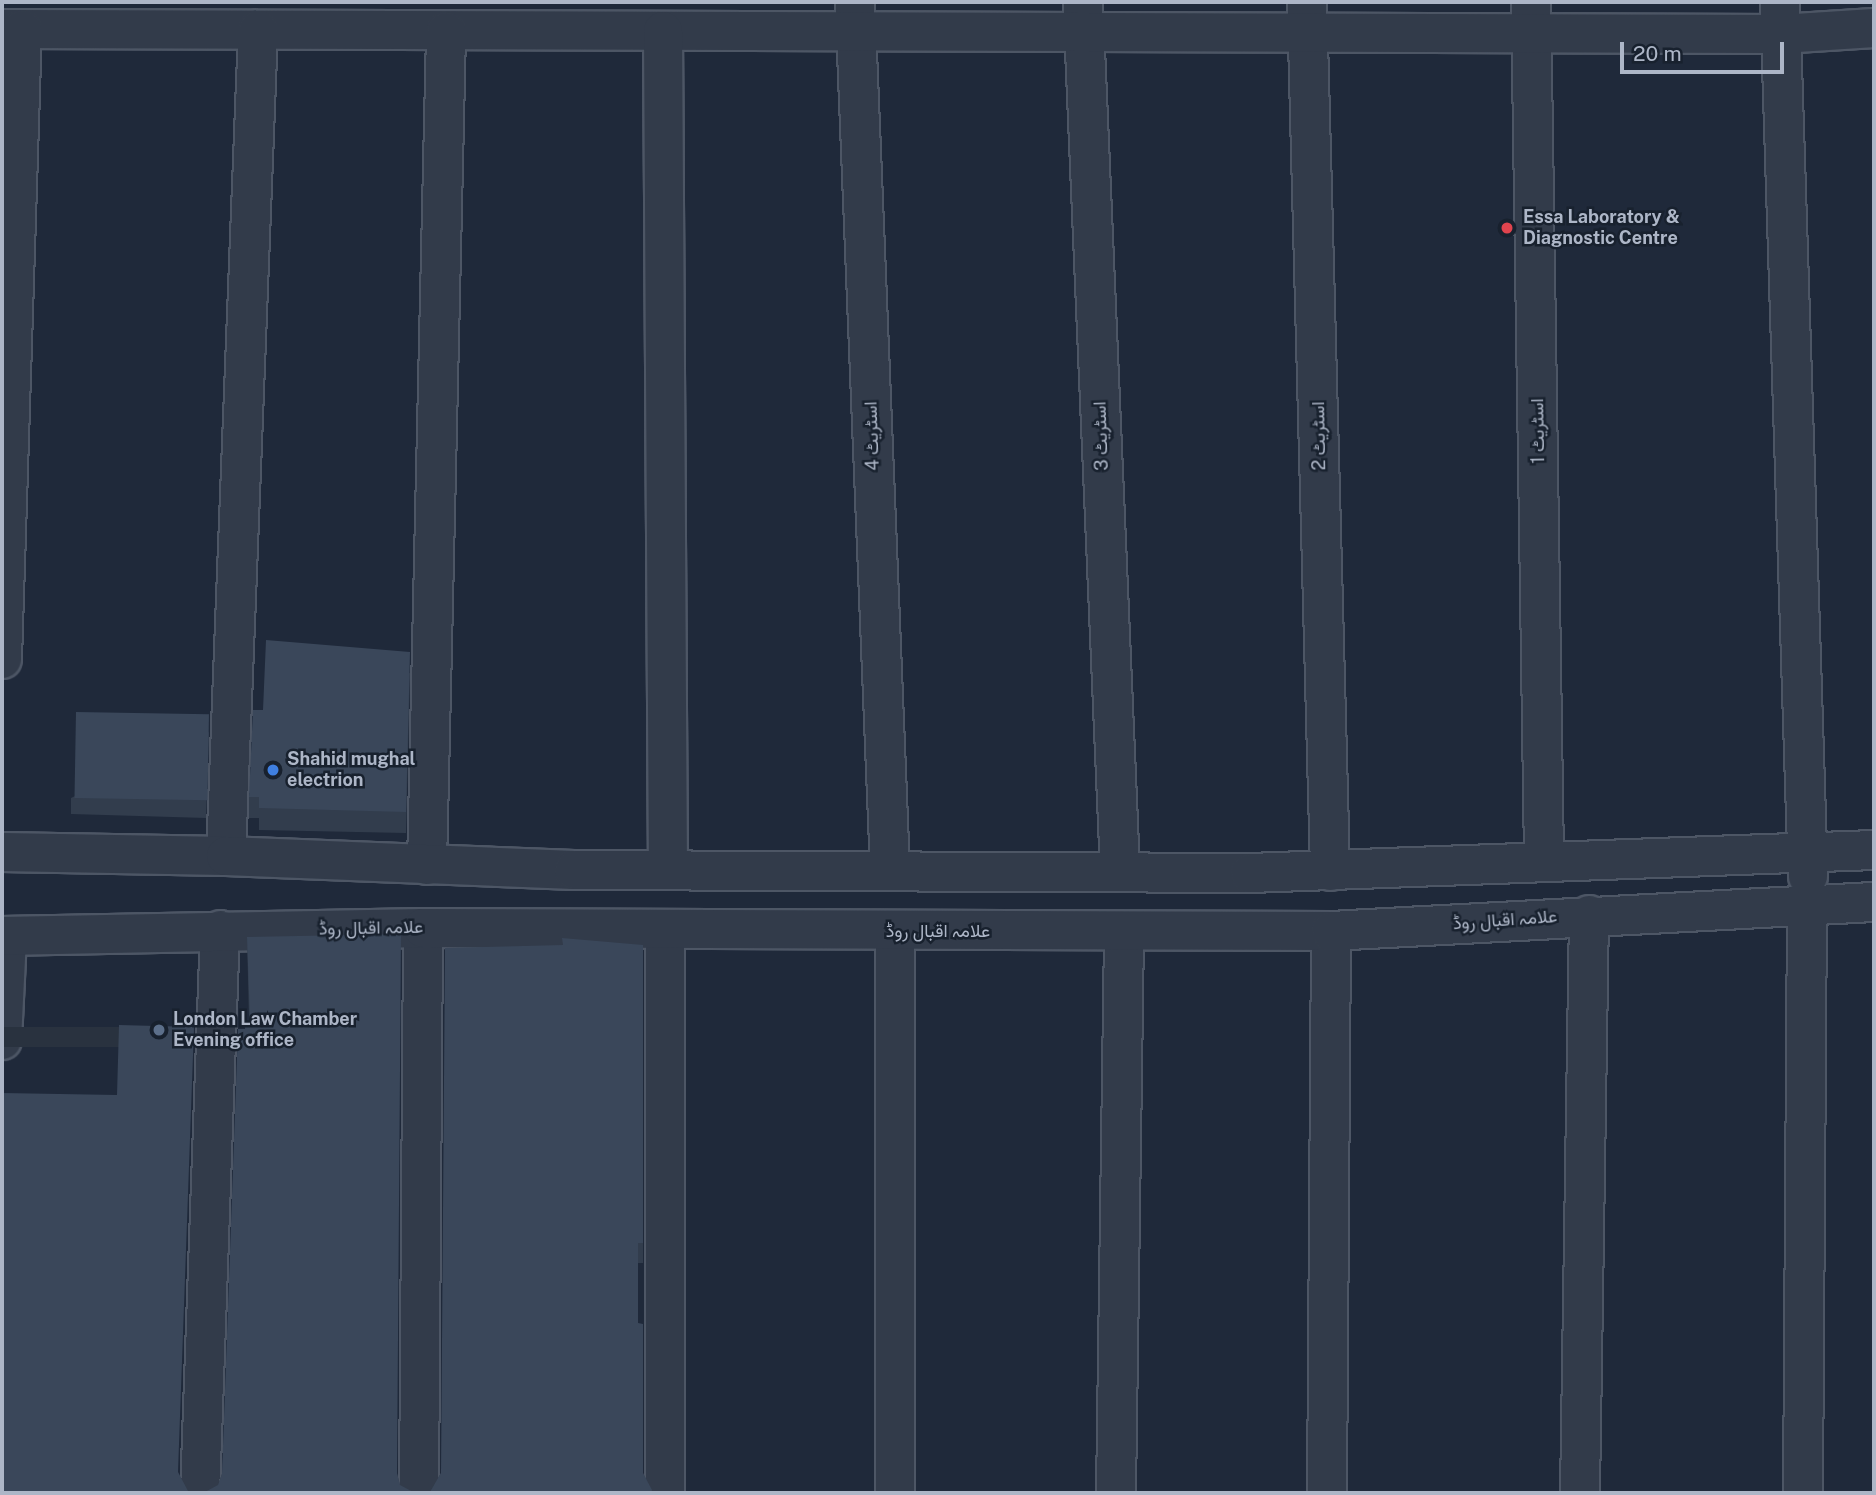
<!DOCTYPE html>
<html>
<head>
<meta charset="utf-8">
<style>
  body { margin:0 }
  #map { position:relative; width:1876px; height:1495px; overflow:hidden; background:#1f293a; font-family:"Public Sans",Vazirmatn,sans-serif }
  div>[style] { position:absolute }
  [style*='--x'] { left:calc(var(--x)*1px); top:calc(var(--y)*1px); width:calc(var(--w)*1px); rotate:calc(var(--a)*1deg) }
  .roads { filter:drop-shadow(2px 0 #4d5665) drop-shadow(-2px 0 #4d5665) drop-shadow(0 2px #4d5665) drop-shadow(0 -2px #4d5665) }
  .minor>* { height:38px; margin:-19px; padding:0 19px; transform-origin:19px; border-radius:19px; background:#323b4a }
  .tertiary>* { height:38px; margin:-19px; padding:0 19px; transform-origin:19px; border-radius:19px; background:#323b4a }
  .wall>* { inset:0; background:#323d4d }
  .shaded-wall>* { inset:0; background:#29323f; transform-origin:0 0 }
  .building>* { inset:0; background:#3a475a; transform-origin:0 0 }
  .dots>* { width:19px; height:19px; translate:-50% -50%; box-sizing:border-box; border:4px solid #18212e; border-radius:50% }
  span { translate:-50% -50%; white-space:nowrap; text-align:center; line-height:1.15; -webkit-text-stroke:5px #18212e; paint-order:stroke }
  .poi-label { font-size:18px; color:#adb6c7; font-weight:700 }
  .left { translate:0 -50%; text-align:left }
  .street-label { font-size:18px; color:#adb6c7 }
  .frame { position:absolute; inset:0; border:4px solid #adb6c7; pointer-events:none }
  .scale { position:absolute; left:1620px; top:42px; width:164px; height:32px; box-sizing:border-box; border:4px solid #adb6c7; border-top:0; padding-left:9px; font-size:21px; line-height:24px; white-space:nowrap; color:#adb6c7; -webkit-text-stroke:5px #18212e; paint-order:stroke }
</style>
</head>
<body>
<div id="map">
  <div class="roads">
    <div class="minor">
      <i style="--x:855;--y:2;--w:869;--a:87.69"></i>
      <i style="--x:1083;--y:2;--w:870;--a:87.56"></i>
      <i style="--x:1307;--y:2;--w:869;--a:88.48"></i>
      <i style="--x:1531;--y:2;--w:859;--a:89.13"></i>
      <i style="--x:2;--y:29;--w:1779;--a:0.16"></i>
      <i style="--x:1781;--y:34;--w:93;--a:-3.7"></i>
      <i style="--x:663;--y:31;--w:838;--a:89.66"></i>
      <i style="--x:2;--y:659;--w:630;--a:-88.18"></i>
      <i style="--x:226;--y:856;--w:827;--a:-87.78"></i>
      <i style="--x:427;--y:865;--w:834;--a:-88.69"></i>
      <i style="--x:895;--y:931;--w:562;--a:90"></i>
      <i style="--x:2;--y:1040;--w:104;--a:-87.2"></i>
      <i style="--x:200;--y:1493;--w:563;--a:-87.97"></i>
      <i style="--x:419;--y:1493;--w:565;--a:-89.59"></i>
      <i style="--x:665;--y:1493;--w:561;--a:-90"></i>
      <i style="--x:1116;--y:1493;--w:561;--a:-89.18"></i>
      <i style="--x:1327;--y:1493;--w:562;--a:-89.59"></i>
      <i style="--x:1580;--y:1493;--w:578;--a:-89.11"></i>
      <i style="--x:1803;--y:1493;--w:590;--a:-89.61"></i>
    </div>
    <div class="tertiary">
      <i style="--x:1780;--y:2;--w:875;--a:88.17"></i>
      <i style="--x:2;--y:852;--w:224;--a:1"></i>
      <i style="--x:226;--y:856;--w:348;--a:2.3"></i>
      <i style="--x:574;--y:870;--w:676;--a:0.25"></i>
      <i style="--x:1250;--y:873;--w:624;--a:-2.11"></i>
      <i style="--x:2;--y:936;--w:421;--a:-1.1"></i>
      <i style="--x:423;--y:928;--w:908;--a:0.19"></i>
      <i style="--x:1331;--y:931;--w:544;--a:-3.06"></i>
    </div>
  </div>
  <div class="wall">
    <i style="clip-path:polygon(410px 673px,406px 833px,259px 830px,259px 818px,249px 818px,249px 797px,263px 710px)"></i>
    <i style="clip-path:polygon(209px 732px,206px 818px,71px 814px,71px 798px)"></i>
    <i style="clip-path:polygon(247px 937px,397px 1474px,400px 1485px,218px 1485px,222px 1474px,245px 1029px,249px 1021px)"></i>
    <i style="clip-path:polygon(643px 945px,643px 1263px,638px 1263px,638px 1323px,643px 1473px,652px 1493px,430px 1492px,441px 1473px)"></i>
  </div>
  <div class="shaded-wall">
    <i style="left:194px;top:1027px;width:20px;height:445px;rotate:90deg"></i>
  </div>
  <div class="building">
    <i style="clip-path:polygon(266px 640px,410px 652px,406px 812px,259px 808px,259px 797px,249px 797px,253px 710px,263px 710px)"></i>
    <i style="left:76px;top:712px;width:133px;height:86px;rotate:1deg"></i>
    <i style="clip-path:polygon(401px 934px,397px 1473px,400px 1485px,415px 1493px,203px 1493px,218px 1485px,222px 1474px,238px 1029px,245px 1029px,244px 1021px,250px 1021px,247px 937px)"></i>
    <i style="clip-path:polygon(562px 938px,643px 945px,643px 1243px,638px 1243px,638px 1323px,643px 1324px,643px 1473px,652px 1490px,651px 1493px,425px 1493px,430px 1492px,441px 1473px,445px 948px,563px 945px)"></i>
    <i style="clip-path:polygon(119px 1025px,194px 1027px,178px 1472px,188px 1491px,194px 1493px,2px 1493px,2px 1093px,117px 1095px)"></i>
  </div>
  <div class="dots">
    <i style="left:1507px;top:228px;background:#e0444e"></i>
    <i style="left:273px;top:770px;background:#3f7fe0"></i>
    <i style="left:159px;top:1030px;background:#5c6f8a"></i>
  </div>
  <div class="poi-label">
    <span class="left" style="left:1523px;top:228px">Essa Laboratory &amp;<br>Diagnostic Centre</span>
    <span class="left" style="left:287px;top:770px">Shahid mughal<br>electrion</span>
    <span class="left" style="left:173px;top:1030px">London Law Chamber<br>Evening office</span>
  </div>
  <div class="street-label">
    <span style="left:1538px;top:431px;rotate:-91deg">اسٹریٹ 1</span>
    <span style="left:872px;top:436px;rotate:-92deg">اسٹریٹ 4</span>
    <span style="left:1101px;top:436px;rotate:-92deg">اسٹریٹ 3</span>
    <span style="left:1319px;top:436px;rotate:-91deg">اسٹریٹ 2</span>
    <span style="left:1505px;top:920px;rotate:-4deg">علامہ اقبال روڈ</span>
    <span style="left:371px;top:928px;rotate:-1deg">علامہ اقبال روڈ</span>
    <span style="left:938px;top:931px">علامہ اقبال روڈ</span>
  </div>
  <div class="frame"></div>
  <div class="scale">20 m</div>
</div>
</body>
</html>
